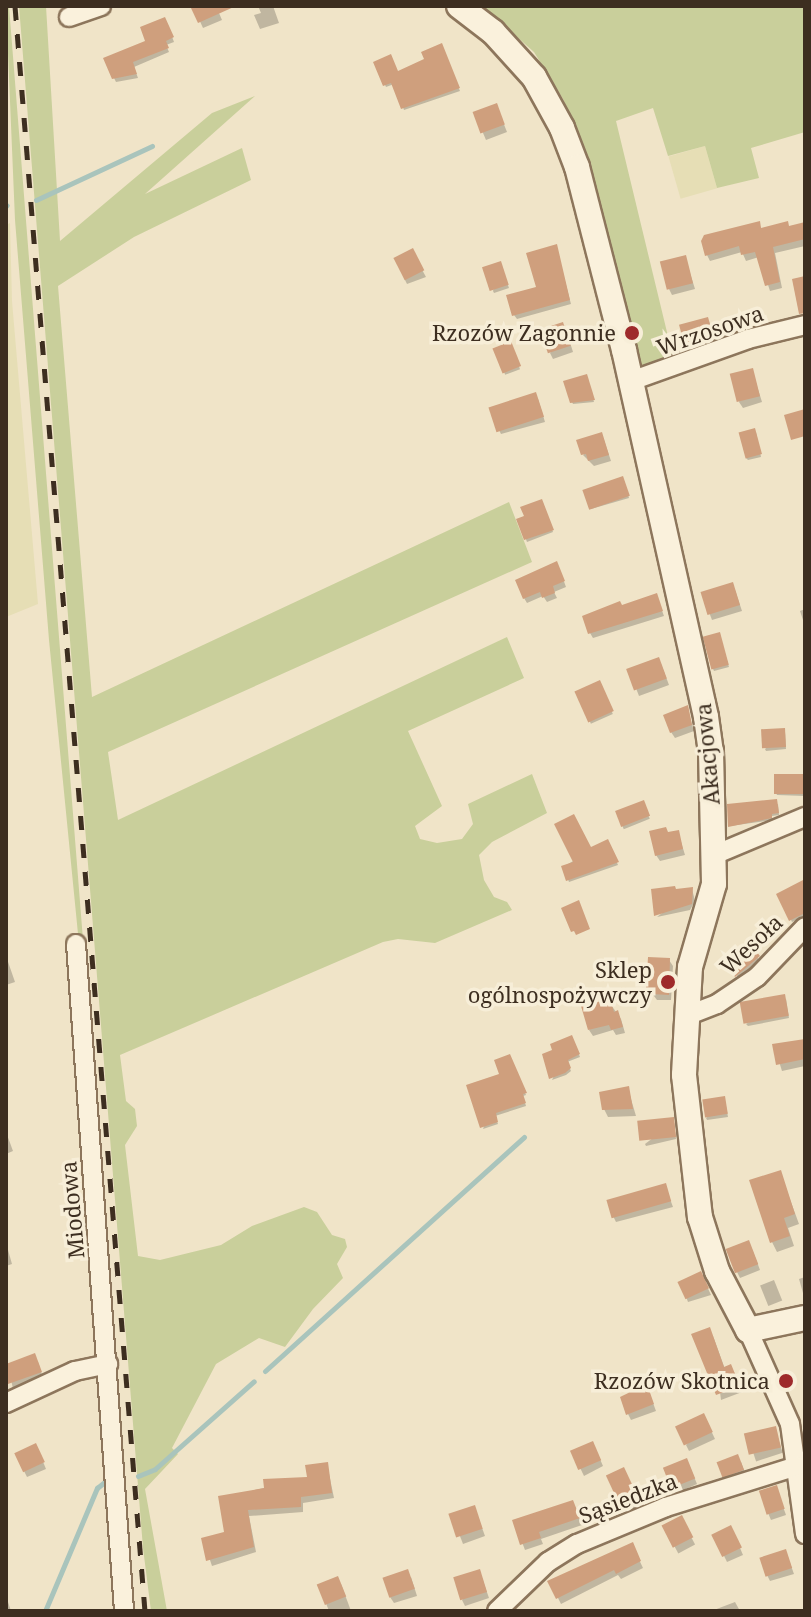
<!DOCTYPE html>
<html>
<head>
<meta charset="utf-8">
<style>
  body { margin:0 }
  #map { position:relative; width:811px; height:1617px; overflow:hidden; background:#f0e4c8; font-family:"Noto Serif",serif }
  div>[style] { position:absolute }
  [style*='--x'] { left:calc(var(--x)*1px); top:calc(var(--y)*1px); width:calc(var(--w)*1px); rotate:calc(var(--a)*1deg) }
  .farmland>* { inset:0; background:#e6deb5; transform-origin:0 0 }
  .green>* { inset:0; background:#c9cf9b }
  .shadow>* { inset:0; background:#0003; transform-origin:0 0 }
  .stream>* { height:5px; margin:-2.5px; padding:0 2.5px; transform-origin:2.5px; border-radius:2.5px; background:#a9c4bc }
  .building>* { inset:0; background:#cf9f7d; transform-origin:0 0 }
  .roads { filter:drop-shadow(2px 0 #8d765c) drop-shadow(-2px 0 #8d765c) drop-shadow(0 2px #8d765c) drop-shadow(0 -2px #8d765c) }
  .street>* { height:18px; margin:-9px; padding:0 9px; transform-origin:9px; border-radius:9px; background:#faf1dc }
  .secondary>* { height:24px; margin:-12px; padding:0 12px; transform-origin:12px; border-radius:12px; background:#faf1dc }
  .rail>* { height:5px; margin-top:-2.5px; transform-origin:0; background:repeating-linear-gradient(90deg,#3d2e20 0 14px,transparent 0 28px) }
  .dots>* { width:22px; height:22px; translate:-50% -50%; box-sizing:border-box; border:4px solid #f7eed8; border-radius:50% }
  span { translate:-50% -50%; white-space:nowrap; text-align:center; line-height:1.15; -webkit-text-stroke:7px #f7eed8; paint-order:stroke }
  .street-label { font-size:22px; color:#3d2e20 }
  .poi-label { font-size:22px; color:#3d2e20 }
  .right { translate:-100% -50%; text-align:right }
  .frame { position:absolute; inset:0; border:8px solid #3d2e20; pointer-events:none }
</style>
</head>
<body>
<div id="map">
  <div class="farmland">
    <i style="left:705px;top:146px;width:44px;height:38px;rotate:74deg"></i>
    <i style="clip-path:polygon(10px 223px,12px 301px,38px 604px,6px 617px,6px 225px)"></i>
  </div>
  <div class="green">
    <i style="clip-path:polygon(6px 6px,9px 6px,125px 1470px,120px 1470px,79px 944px,49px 640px,15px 220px)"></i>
    <i style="clip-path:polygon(19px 6px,46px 6px,60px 241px,212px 113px,255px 96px,145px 194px,242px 148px,251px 180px,134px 237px,58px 286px,92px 697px,509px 502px,532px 562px,108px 752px,118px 820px,507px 637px,524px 678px,408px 731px,442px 806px,415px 826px,420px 839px,437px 843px,462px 839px,473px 824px,468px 804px,532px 774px,547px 813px,492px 842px,479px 855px,484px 880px,494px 897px,507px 902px,512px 910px,435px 943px,398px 939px,383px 942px,120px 1055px,126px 1101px,135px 1109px,137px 1126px,125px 1145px,138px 1256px,160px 1260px,221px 1245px,252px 1226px,304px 1207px,317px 1212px,332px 1235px,345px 1239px,347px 1247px,337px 1264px,343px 1278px,313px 1309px,285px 1347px,259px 1338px,216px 1364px,172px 1448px,178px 1454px,145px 1489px,167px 1611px,151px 1611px,143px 1548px)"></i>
    <i style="clip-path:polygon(485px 6px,805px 6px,805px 132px,751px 148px,759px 178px,717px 188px,705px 146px,668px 156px,653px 108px,616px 121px,673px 357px,639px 370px,588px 157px,563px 99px,534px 52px,483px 7px)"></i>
  </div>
  <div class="shadow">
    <i style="clip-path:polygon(193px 6px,216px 6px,222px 20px,203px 28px)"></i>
    <i style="clip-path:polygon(258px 6px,273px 6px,279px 23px,260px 29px,254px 15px,261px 13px)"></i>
    <i style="clip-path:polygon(167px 23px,174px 42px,166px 45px,169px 52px,134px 67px,138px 78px,116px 82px,114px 78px)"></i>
    <i style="clip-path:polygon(441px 46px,460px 91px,404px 110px,394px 84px,386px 87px,375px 63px,397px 73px,427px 60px)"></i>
    <i style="clip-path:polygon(499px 112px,507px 132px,486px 140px,475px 114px)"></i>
    <i style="clip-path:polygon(759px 224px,762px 230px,805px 224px,805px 246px,775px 253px,782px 288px,770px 291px,759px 257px,746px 261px,742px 252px,710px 261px,707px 255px)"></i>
    <i style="clip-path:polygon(556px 246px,571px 304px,517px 319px,514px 315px,538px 289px)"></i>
    <i style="clip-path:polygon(412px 251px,426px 277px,407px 284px,404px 278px)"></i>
    <i style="clip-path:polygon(685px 257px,695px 289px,672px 295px,669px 289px)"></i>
    <i style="clip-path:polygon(501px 265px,509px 288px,494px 293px,493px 291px)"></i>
    <i style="clip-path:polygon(709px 321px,713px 338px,687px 345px,686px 342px)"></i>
    <i style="clip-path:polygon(566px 330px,573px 352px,553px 359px,550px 353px)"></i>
    <i style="left:510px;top:343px;width:28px;height:16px;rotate:69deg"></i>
    <i style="clip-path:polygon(752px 370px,762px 402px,743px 408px,739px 402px)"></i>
    <i style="clip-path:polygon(587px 378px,594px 402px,573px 404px,572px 402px)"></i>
    <i style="clip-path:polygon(538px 399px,545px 422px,501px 434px,499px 430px)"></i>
    <i style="clip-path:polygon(756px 432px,761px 457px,748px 460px,746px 458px)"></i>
    <i style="clip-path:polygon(604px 440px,611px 461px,594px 466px,583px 455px)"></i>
    <i style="clip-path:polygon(624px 481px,629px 498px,591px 509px,590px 507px)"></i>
    <i style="clip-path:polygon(543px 503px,553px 532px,527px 542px,519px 520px)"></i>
    <i style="clip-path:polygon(559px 568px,566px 587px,554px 592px,557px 598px,547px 602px,543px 596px,527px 603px,524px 598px)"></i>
    <i style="clip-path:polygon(735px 590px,742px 611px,712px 620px,702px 593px)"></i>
    <i style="clip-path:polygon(658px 600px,664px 616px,593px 638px,590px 633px,622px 607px)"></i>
    <i style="clip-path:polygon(805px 609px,805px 626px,800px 611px)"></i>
    <i style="clip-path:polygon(720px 637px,729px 667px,714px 671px,713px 669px)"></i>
    <i style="clip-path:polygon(661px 664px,669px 685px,639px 696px,629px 670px)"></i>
    <i style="left:599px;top:683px;width:34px;height:24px;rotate:66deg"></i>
    <i style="clip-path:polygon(687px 708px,694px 731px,675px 738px,671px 732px)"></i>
    <i style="clip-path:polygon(785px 732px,786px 749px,766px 751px,765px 749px)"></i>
    <i style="clip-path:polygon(805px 776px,805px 796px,777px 795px,776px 793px)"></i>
    <i style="left:643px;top:802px;width:18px;height:28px;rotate:68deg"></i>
    <i style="clip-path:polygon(778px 804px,779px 815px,772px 816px,772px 820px,730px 826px)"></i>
    <i style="clip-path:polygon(678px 832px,685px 855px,660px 861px,656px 855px,668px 834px)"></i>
    <i style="clip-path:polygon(607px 841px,618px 865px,569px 882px,563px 867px)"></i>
    <i style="clip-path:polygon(692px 889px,695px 901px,690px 910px,657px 917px)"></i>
    <i style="clip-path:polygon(779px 894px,805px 905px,805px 916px,792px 922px)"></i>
    <i style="left:748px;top:944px;width:24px;height:27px;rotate:55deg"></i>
    <i style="clip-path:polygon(6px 956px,15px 982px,6px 985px)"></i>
    <i style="clip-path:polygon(669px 960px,673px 966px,671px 1000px,657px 1000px,648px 988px)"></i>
    <i style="clip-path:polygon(786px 999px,789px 1018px,748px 1026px,746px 1024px)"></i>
    <i style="clip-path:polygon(609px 1002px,621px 1019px,625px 1033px,616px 1035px,613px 1030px,593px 1036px,589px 1030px)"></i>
    <i style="clip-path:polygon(572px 1037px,580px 1057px,567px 1062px,571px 1071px,566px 1075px,552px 1080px)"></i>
    <i style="clip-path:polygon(805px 1043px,805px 1066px,782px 1071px,774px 1045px)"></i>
    <i style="clip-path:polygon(509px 1057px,526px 1095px,523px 1096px,526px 1106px,495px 1116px,498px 1124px,483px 1129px)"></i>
    <i style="clip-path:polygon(628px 1089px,636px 1116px,608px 1117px,604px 1109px)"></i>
    <i style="clip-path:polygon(725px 1101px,728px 1117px,707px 1120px,706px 1118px)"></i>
    <i style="clip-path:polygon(674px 1122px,676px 1139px,646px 1146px,645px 1144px)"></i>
    <i style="clip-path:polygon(6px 1132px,13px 1151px,6px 1154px)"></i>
    <i style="clip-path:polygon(780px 1172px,799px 1224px,788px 1228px,794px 1246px,777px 1252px,772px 1242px)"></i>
    <i style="clip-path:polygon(665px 1186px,673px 1207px,616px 1222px,613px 1216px)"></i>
    <i style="clip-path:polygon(6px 1243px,12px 1264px,6px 1266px)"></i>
    <i style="clip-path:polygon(752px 1249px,760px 1270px,740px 1278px,737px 1272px)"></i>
    <i style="clip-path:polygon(805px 1277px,805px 1300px,799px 1279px)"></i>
    <i style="clip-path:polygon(704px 1280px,711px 1295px,688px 1302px,680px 1281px)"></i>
    <i style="left:774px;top:1280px;width:22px;height:15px;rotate:68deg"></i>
    <i style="clip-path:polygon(713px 1336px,725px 1369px,734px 1372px,742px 1392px,721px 1400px)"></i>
    <i style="clip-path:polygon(38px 1362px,43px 1378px,13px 1389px,8px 1365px)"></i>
    <i style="clip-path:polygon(649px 1392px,656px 1411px,631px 1420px,628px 1414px)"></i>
    <i style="clip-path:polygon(707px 1422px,715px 1439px,689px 1451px,686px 1445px)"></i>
    <i style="left:775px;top:1429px;width:25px;height:28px;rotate:72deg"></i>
    <i style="clip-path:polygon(596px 1450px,603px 1466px,584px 1476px,573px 1453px)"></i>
    <i style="clip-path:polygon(39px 1452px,46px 1469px,27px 1477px,24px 1471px)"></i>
    <i style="clip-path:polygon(741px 1462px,746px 1476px,727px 1482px,723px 1476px)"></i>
    <i style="clip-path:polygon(327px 1464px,334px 1498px,303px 1503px,303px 1512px,249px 1516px,256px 1552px,212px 1566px,203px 1539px,226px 1534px,220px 1498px,309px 1478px)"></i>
    <i style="clip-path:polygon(690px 1467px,697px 1484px,677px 1493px,666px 1470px)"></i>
    <i style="clip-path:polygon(627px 1476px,640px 1505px,626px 1512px,622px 1506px)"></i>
    <i style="clip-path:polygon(776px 1487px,786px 1515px,771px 1520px,768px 1513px)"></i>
    <i style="clip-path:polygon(576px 1508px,582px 1525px,541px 1539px,543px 1544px,525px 1550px,514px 1521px)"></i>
    <i style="clip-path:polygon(477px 1514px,485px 1536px,463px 1544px,452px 1515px)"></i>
    <i style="left:681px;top:1518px;width:30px;height:19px;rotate:62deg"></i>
    <i style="clip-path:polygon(734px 1534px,743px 1555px,727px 1562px,714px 1535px)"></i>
    <i style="clip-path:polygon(635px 1551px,643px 1568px,621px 1579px,618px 1575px,561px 1604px,550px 1582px)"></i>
    <i style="clip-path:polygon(786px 1552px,794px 1574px,770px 1581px,767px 1575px)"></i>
    <i style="clip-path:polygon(411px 1577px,417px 1596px,394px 1603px,390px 1597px)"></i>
    <i style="clip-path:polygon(482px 1578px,489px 1598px,465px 1606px,462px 1600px)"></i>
    <i style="clip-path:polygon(341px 1584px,351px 1611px,329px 1611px,319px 1585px)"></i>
    <i style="clip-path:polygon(7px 1599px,11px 1611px,6px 1611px)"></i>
    <i style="clip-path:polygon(735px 1602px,740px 1611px,713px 1611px,714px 1610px)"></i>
  </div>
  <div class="stream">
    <i style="--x:36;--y:200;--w:128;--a:-25"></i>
    <i style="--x:6;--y:206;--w:1;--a:-45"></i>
    <i style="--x:265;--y:1371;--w:349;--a:-42.1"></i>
    <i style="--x:138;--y:1476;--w:18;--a:-22"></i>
    <i style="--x:155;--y:1469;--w:132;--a:-41.6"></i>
    <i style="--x:45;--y:1611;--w:134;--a:-67.1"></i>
    <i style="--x:97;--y:1488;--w:14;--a:-39"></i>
  </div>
  <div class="building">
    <i style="clip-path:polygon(190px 6px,236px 6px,198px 23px)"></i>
    <i style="clip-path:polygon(165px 17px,174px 37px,166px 41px,169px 48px,133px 62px,137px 74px,112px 79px,103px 58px,145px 41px,140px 27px)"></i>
    <i style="clip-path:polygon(442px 43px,460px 88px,401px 109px,391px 83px,383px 86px,373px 62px,391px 54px,398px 71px,424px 59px,421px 52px)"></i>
    <i style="left:497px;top:103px;width:23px;height:26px;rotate:70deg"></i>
    <i style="clip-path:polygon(760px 221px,761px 228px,788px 221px,789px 226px,805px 222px,805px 239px,773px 247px,780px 282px,765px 286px,755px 252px,741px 255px,739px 246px,705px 256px,701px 241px,704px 235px)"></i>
    <i style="clip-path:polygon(557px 244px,570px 300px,512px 316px,506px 295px,536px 287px,526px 253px)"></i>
    <i style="left:413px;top:248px;width:25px;height:22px;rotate:63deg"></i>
    <i style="left:686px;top:255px;width:29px;height:27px;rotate:76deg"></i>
    <i style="left:501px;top:261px;width:25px;height:20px;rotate:72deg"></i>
    <i style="clip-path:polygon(805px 276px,805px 313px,799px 314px,792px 279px)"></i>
    <i style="left:708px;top:317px;width:20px;height:30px;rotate:75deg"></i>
    <i style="left:563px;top:322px;width:25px;height:24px;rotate:72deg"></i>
    <i style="left:511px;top:341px;width:27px;height:20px;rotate:68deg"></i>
    <i style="left:753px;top:368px;width:29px;height:24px;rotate:76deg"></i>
    <i style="clip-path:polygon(587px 374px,595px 400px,570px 403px,563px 381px)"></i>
    <i style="left:536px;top:392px;width:26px;height:50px;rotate:72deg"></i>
    <i style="clip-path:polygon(805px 409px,805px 436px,791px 440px,784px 415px)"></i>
    <i style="left:755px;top:428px;width:27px;height:17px;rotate:75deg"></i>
    <i style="clip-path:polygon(602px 432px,609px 455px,588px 461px,586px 454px,581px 455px,576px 440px)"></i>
    <i style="left:623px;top:476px;width:21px;height:43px;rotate:71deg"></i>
    <i style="clip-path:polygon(542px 499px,554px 530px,524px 540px,516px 519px,524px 516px,520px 507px)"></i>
    <i style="clip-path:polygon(557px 561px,565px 581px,553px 586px,555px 593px,542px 598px,540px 592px,523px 599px,515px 580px)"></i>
    <i style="left:733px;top:582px;width:24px;height:34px;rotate:73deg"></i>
    <i style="clip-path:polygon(657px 593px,663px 611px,588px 634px,582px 616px,620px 601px,622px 605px)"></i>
    <i style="left:720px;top:632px;width:34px;height:18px;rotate:75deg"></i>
    <i style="left:659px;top:657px;width:23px;height:35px;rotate:70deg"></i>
    <i style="left:600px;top:680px;width:34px;height:28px;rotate:66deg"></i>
    <i style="clip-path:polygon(688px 705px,692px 725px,670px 733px,663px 715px)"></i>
    <i style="left:785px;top:728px;width:19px;height:24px;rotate:87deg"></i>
    <i style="left:774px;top:774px;width:31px;height:20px"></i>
    <i style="clip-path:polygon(777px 799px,779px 813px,772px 814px,772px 818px,728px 827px,727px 804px)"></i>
    <i style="left:644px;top:800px;width:17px;height:31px;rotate:69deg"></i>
    <i style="clip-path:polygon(574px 814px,591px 847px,608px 839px,619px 862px,566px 881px,561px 866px,573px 862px,554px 824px)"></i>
    <i style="clip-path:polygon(666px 827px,668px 832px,679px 830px,683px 849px,655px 856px,649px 831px)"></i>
    <i style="clip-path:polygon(805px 879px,805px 913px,789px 921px,776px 894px)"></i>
    <i style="clip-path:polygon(675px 886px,676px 889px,693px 887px,692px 904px,654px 916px,651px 889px)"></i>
    <i style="clip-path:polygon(579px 900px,590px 929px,576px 935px,574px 931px,571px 932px,561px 908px)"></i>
    <i style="clip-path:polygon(748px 941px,760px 956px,735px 977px,724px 959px)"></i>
    <i style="clip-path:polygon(648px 957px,670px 958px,669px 995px,651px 994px,651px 989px,646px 989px)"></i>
    <i style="left:785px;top:994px;width:22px;height:46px;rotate:80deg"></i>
    <i style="clip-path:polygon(610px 999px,614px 1012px,618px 1010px,623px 1027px,611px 1030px,609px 1025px,588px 1030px,581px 1006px)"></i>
    <i style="clip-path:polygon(572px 1035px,580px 1054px,568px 1060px,571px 1068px,565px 1073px,549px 1079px,542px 1054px,552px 1050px,550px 1044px)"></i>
    <i style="clip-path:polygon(805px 1039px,805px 1059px,776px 1065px,772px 1044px)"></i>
    <i style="clip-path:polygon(510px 1054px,527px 1093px,523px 1094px,526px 1103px,496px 1113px,498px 1122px,480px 1128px,466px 1085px,499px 1074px,494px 1060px)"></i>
    <i style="clip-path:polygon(629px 1086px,633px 1109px,602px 1110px,599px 1092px)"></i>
    <i style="left:725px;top:1096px;width:18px;height:23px;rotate:81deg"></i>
    <i style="left:674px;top:1117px;width:20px;height:37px;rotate:84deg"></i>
    <i style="clip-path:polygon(781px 1170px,795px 1214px,784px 1218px,790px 1236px,770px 1243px,749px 1180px)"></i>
    <i style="left:666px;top:1183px;width:19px;height:62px;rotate:74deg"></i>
    <i style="left:749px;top:1240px;width:26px;height:25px;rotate:69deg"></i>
    <i style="left:701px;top:1271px;width:19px;height:26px;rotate:65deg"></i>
    <i style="clip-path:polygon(710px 1327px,724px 1367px,731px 1364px,740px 1386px,716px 1395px,691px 1334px)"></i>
    <i style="clip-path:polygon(35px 1353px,42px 1372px,8px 1384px,6px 1364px)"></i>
    <i style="clip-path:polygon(647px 1384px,654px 1404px,626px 1415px,620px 1397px)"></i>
    <i style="left:704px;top:1413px;width:21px;height:32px;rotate:65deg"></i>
    <i style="left:776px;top:1426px;width:22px;height:33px;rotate:77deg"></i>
    <i style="left:593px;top:1441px;width:21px;height:25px;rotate:67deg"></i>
    <i style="left:36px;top:1443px;width:21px;height:24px;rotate:65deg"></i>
    <i style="left:738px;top:1454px;width:17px;height:23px;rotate:69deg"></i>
    <i style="left:687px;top:1458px;width:22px;height:26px;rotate:68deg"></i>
    <i style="clip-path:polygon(328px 1462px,332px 1493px,301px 1497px,301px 1507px,248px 1510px,254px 1547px,206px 1561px,201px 1538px,224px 1532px,218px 1496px,264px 1488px,263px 1479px,307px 1477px,305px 1465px)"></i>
    <i style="left:624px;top:1467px;width:35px;height:20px;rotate:65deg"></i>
    <i style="left:777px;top:1485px;width:25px;height:19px;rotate:72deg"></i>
    <i style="clip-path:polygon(573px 1500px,580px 1518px,539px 1532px,541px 1538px,520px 1545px,512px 1520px)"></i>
    <i style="left:475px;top:1505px;width:25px;height:28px;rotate:72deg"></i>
    <i style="left:682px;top:1515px;width:25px;height:23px;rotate:63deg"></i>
    <i style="left:731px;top:1525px;width:25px;height:22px;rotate:64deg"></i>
    <i style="clip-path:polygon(633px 1542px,641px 1561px,616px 1574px,614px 1570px,556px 1599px,547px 1581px)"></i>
    <i style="left:786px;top:1549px;width:20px;height:28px;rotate:72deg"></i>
    <i style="left:408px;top:1569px;width:21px;height:27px;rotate:71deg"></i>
    <i style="left:480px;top:1569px;width:24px;height:28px;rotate:73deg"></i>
    <i style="left:338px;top:1576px;width:22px;height:23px;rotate:68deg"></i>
  </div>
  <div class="roads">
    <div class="street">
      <i style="--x:69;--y:17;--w:34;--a:-19"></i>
      <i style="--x:631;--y:381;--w:124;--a:-19.7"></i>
      <i style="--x:748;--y:339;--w:59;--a:-13.8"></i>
      <i style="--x:714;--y:855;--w:99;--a:-22.7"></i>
      <i style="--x:76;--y:944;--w:669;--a:85.88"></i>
      <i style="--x:686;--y:1016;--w:33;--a:-21"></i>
      <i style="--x:717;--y:1004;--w:48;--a:-34"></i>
      <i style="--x:757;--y:977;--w:69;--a:-46.2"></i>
      <i style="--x:748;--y:1330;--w:103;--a:65.9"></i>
      <i style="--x:790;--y:1424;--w:111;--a:82.2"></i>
      <i style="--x:6;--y:1403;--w:76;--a:-24.9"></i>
      <i style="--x:75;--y:1371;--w:34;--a:-12"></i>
      <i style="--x:497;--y:1611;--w:71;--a:-43.9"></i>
      <i style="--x:548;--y:1562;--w:34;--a:-32"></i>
      <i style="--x:577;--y:1544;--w:96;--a:-22.6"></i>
      <i style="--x:666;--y:1507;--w:137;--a:-17.4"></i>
    </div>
    <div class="secondary">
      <i style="--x:459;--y:6;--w:43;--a:37.4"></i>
      <i style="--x:493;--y:32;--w:61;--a:47.7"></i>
      <i style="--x:534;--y:77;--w:58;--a:61.2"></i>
      <i style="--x:562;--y:128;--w:42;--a:69"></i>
      <i style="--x:577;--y:167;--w:189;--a:75.6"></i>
      <i style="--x:624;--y:350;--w:376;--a:77.4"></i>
      <i style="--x:706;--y:717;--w:34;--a:82"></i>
      <i style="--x:711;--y:751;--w:133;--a:88.7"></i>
      <i style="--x:714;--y:884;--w:86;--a:106.1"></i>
      <i style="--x:690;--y:967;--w:108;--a:93.2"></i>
      <i style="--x:684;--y:1075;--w:143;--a:83.6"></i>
      <i style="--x:700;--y:1217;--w:57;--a:72.5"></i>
      <i style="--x:717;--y:1271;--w:67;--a:62.3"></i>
      <i style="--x:748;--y:1330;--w:58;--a:-11.9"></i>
    </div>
  </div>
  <div class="rail">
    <i style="--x:15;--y:6;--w:1610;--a:85.37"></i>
  </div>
  <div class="dots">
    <i style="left:632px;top:333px;background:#9e2a2b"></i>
    <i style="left:668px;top:982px;background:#9e2a2b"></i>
    <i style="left:786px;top:1381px;background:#9e2a2b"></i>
  </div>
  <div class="street-label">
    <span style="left:710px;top:330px;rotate:-19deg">Wrzosowa</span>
    <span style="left:707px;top:754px;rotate:-95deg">Akacjowa</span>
    <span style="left:751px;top:944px;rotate:-43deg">Wesoła</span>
    <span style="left:72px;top:1210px;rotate:-95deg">Miodowa</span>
    <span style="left:628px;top:1498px;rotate:-21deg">Sąsiedzka</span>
  </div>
  <div class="poi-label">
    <span class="right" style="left:616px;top:333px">Rzozów Zagonnie</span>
    <span class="right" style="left:652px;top:982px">Sklep<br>ogólnospożywczy</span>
    <span class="right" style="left:770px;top:1381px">Rzozów Skotnica</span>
  </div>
  <div class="frame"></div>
</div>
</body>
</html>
